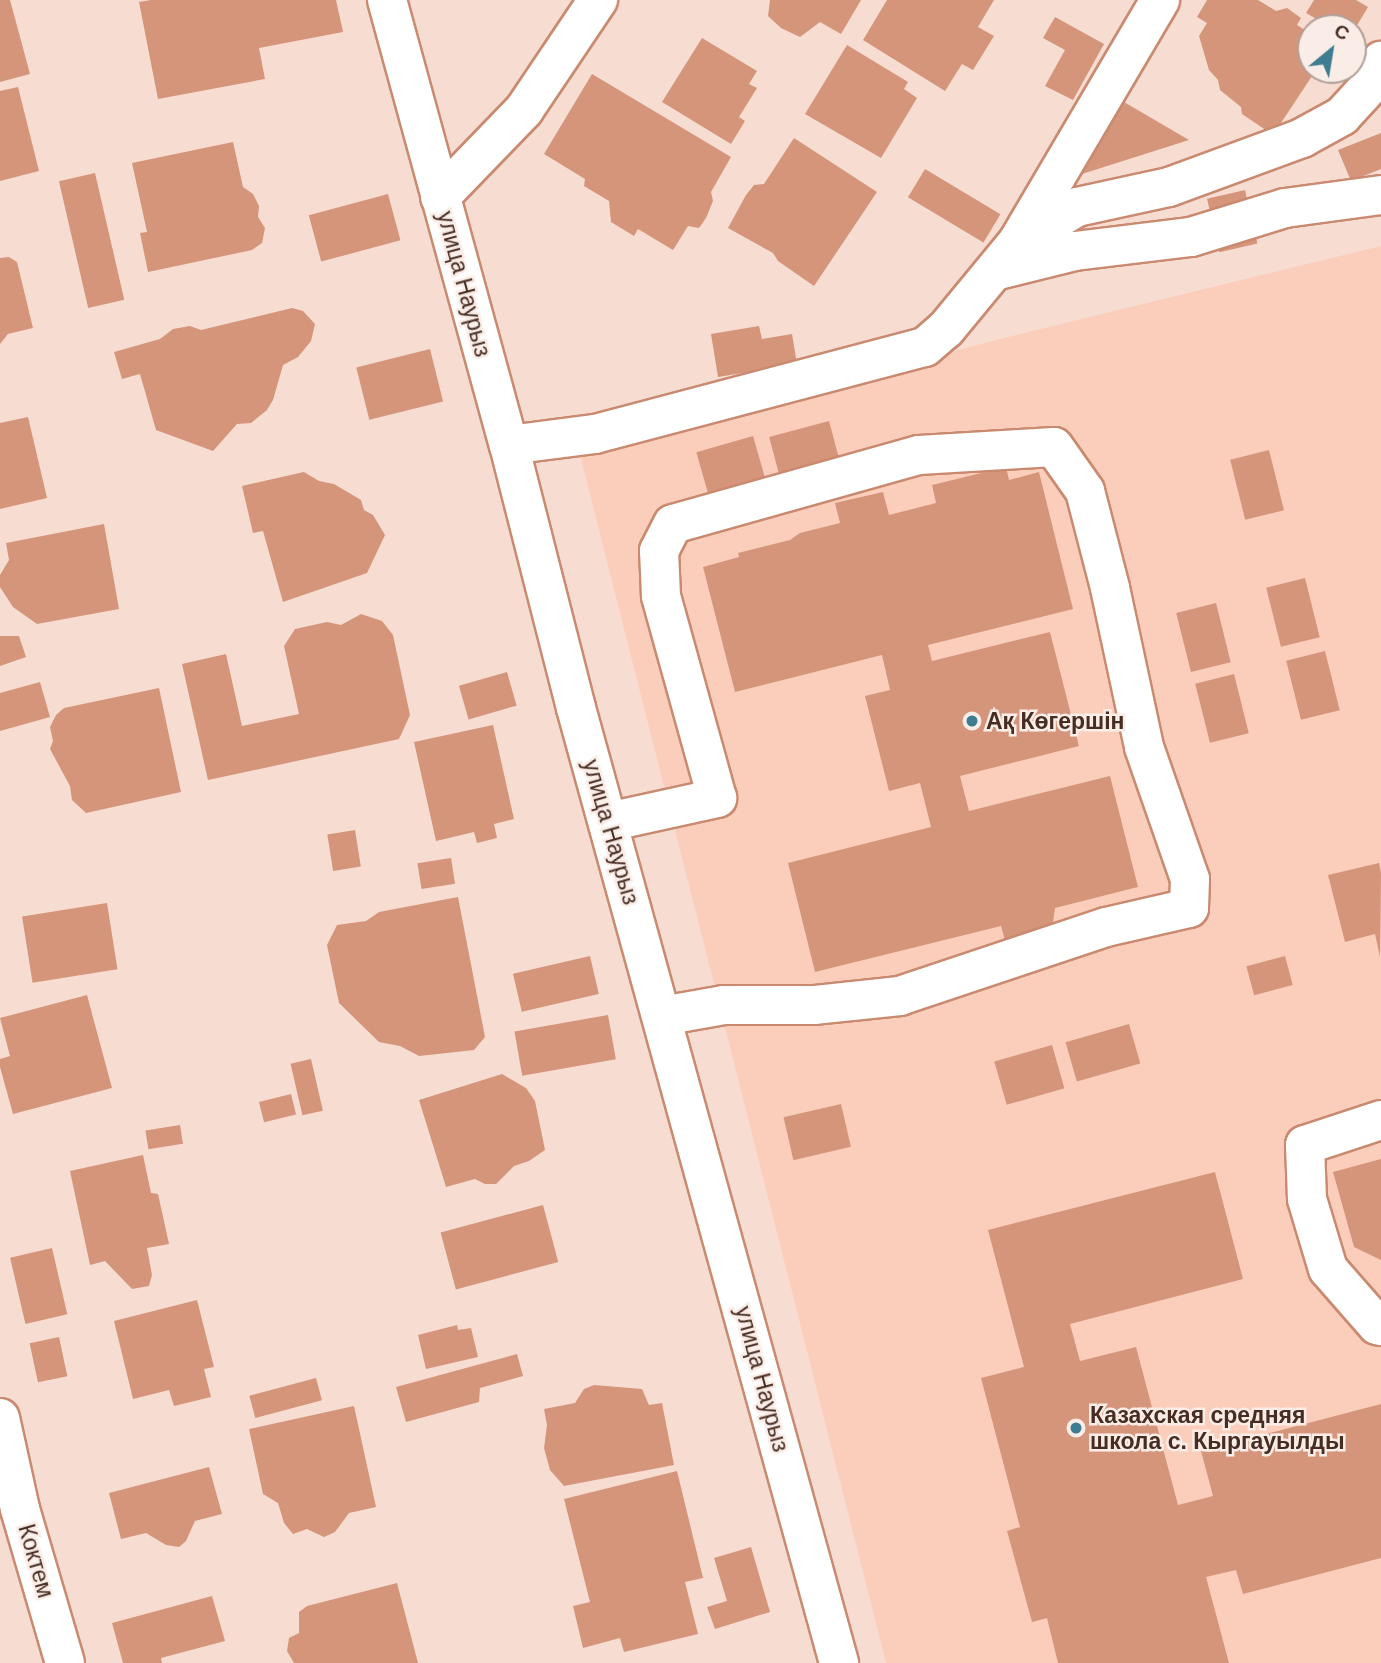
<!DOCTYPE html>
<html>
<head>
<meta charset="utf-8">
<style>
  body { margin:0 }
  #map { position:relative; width:1381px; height:1663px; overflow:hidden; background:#f7dcd1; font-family:Arial,sans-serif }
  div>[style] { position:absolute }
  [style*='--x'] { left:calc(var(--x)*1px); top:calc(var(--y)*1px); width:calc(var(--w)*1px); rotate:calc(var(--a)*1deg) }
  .built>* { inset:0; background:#fbcebc }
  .building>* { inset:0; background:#d5957b; transform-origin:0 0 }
  .roads { filter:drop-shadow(2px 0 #c98a70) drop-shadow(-2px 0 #c98a70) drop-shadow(0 2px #c98a70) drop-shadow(0 -2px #c98a70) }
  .minor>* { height:38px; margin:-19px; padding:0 19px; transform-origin:19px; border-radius:19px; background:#fff }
  .dots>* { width:19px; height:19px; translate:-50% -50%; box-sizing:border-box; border:4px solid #faece7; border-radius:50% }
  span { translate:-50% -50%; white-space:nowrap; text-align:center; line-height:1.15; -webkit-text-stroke:5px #faece7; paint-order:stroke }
  .street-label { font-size:23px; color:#462c21 }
  .poi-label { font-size:23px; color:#462c21; font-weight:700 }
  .left { translate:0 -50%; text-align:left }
  .north { position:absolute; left:1297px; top:14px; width:70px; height:70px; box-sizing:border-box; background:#faece7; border:2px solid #b29f98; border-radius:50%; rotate:30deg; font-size:19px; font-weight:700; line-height:28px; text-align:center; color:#462c21 }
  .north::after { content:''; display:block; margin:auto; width:24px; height:32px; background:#3e7c91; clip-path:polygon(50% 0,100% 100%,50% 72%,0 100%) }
</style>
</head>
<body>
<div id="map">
  <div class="built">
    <i style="clip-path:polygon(1381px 246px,1381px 1663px,886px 1663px,579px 451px,1000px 339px)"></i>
  </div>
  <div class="building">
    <i style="clip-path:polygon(0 0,10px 0,30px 74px,0 82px)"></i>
    <i style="clip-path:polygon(151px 0,336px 0,343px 32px,259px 48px,265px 79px,158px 99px,139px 2px)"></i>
    <i style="clip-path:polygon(770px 0,861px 0,841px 34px,820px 22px,800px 37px,781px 28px,768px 16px)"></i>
    <i style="clip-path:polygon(887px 0,994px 0,978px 27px,994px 36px,973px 70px,962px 64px,945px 91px,863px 40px)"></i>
    <i style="clip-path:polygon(1207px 0,1258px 0,1276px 11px,1287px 8px,1301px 18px,1297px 25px,1311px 34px,1311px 70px,1316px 70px,1273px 135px,1242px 114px,1241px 107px,1220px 90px,1218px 80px,1209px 70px,1199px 36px,1207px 23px,1197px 17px)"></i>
    <i style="clip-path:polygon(1314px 0,1356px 0,1368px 7px,1353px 32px,1353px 28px,1332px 28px,1306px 13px)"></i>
    <i style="clip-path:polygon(1055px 17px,1104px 44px,1073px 100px,1045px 86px,1065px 50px,1043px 38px)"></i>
    <i style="clip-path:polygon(702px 38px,757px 71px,749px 84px,757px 88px,739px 117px,745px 121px,731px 144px,662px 102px)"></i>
    <i style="clip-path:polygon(847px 45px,908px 82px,904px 89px,917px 98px,881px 158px,805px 114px)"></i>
    <i style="clip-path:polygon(592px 74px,731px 157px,711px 192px,713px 201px,706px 218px,699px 228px,688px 226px,673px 250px,638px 229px,634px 236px,611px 222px,609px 201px,584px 186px,585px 179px,544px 154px)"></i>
    <i style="clip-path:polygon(18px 87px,39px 171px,0 181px,0 91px)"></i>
    <i style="clip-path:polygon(1124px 102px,1189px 140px,1082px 174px)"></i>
    <i style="clip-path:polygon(1381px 133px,1381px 169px,1351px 181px,1338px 150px)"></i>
    <i style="clip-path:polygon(794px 138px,877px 192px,814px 286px,778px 261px,773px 253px,728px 228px,746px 195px,754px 185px,764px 184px)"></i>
    <i style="clip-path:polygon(233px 142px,243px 187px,253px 194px,259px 206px,258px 217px,265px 228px,262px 243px,252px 250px,148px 272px,140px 233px,147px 232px,132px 163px)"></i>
    <i style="left:925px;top:169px;width:88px;height:33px;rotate:31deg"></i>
    <i style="left:95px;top:173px;width:130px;height:37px;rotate:77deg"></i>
    <i style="left:1245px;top:190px;width:55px;height:39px;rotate:77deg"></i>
    <i style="left:388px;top:194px;width:48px;height:82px;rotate:75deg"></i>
    <i style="clip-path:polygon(9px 257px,17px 262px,33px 328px,8px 334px,0 344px,0 258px)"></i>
    <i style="clip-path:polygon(292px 308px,303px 311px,315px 324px,311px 341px,298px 357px,283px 365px,273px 400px,267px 410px,251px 423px,237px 424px,213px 451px,156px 430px,140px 374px,122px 379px,114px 352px,160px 339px,173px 329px,190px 326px,201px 330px)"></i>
    <i style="clip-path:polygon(759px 326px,762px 339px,792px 334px,797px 364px,718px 377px,711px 334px)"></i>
    <i style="left:430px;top:349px;width:54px;height:76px;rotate:76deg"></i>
    <i style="clip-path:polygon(28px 417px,47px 498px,0 509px,0 423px)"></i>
    <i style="left:829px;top:421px;width:39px;height:62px;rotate:75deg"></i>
    <i style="left:753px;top:436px;width:43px;height:59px;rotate:74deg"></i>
    <i style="left:1269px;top:450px;width:62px;height:40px;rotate:76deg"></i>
    <i style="clip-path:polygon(1006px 467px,1009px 480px,1039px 472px,1073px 609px,928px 645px,932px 661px,1050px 632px,1079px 746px,960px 776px,969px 811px,1110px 776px,1138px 887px,1055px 908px,1052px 930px,1005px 941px,1001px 926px,815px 972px,788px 863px,931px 827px,920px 783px,889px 791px,865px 696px,890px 690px,882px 655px,735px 692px,703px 567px,739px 557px,738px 553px,790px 540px,800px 533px,840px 523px,835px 503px,883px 492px,889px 515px,936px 503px,932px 485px)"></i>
    <i style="clip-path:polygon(304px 472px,319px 481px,334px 484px,361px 500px,364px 510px,373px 515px,385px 535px,367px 573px,283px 602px,263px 531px,253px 533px,242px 486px)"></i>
    <i style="clip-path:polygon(104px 524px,119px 609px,37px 624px,13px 607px,0 587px,0 575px,9px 560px,6px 543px)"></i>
    <i style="left:1305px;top:578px;width:61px;height:40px;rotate:76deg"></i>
    <i style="left:1216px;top:603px;width:61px;height:41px;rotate:76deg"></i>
    <i style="clip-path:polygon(361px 614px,382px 621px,393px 635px,410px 715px,399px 739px,208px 780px,182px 664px,226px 654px,242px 726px,299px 714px,284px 646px,295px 629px,327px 622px,341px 625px)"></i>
    <i style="clip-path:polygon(0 636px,19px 636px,26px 657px,0 666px)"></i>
    <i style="left:1325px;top:651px;width:61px;height:40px;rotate:76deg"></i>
    <i style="left:507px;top:672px;width:35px;height:50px;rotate:74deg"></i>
    <i style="left:1234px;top:674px;width:61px;height:40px;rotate:76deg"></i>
    <i style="clip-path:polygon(40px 682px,50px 717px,0 731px,0 693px)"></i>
    <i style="clip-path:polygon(159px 688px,181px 792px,86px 813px,72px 800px,70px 786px,50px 749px,53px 741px,50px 727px,56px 715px,64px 708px)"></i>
    <i style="clip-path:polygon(493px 725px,514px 819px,494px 824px,497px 838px,477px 843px,474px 832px,436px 841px,414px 742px)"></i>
    <i style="left:355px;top:830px;width:37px;height:28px;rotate:81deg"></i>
    <i style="left:451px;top:858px;width:26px;height:34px;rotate:81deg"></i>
    <i style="clip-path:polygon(1379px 863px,1381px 873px,1380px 957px,1375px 934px,1345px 942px,1328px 875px)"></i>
    <i style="clip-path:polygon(458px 897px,485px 1037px,474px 1050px,419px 1056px,400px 1046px,379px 1042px,339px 1003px,327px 945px,337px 925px,366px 921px,379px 912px)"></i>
    <i style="left:107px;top:903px;width:67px;height:86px;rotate:81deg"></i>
    <i style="left:590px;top:956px;width:39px;height:79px;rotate:77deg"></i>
    <i style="left:1285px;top:956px;width:30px;height:40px;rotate:75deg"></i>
    <i style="clip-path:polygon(87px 995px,112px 1088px,13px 1114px,0 1067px,0 1059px,10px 1056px,0 1018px)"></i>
    <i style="left:608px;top:1015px;width:45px;height:95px;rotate:80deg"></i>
    <i style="left:1129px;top:1024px;width:41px;height:66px;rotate:74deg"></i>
    <i style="left:1052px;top:1045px;width:45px;height:60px;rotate:74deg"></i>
    <i style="left:311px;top:1059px;width:53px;height:21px;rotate:77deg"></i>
    <i style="clip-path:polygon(502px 1074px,526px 1088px,535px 1101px,545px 1150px,529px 1161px,514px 1166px,496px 1184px,485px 1184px,475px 1179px,446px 1187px,419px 1100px)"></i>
    <i style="left:291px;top:1094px;width:21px;height:33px;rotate:76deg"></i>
    <i style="left:841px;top:1104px;width:44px;height:59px;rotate:77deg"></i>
    <i style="left:180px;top:1125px;width:19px;height:35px;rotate:81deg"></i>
    <i style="clip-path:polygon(143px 1155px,151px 1193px,158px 1194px,169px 1244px,147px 1248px,152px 1275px,149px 1286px,132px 1289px,105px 1261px,90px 1265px,70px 1171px)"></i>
    <i style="clip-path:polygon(1381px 1159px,1381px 1260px,1354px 1247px,1333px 1172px)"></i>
    <i style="clip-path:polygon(1215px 1172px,1243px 1279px,1070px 1324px,1080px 1361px,1136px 1347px,1178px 1505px,1213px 1496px,1201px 1451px,1381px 1404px,1381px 1558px,1243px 1594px,1236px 1570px,1206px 1577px,1229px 1663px,1058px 1663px,1047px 1618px,1032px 1622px,1007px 1531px,1020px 1527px,981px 1378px,1024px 1367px,988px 1230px)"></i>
    <i style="left:543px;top:1205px;width:59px;height:106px;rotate:75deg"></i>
    <i style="left:52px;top:1248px;width:68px;height:43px;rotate:77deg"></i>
    <i style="clip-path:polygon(197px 1300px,214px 1367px,204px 1369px,211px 1397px,174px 1406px,169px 1390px,133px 1399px,114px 1321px)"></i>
    <i style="clip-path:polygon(457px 1325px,458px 1330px,471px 1328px,478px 1357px,426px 1369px,418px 1335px)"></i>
    <i style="left:59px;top:1337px;width:40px;height:30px;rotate:78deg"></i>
    <i style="clip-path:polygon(517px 1354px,523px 1376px,480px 1388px,479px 1402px,406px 1422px,396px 1387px)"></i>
    <i style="left:316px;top:1378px;width:23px;height:69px;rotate:75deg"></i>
    <i style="clip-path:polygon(594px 1385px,642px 1389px,649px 1405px,662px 1403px,674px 1465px,564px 1486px,550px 1470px,544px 1448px,547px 1425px,544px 1409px,575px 1403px,584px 1389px)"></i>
    <i style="clip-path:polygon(354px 1406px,376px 1507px,349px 1513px,335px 1532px,324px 1537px,307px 1529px,293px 1534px,284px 1523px,278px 1503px,263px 1494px,249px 1429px)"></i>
    <i style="clip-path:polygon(209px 1467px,222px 1514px,195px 1521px,186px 1541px,179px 1547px,166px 1545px,146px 1533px,121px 1539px,109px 1493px)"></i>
    <i style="clip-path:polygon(677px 1471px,703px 1578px,685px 1582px,698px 1634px,624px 1652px,620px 1638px,583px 1648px,573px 1606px,590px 1602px,564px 1499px)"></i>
    <i style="clip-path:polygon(751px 1547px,770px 1612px,715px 1629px,707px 1607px,727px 1601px,714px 1558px)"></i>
    <i style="clip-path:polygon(397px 1583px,418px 1663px,294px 1663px,287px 1651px,289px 1638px,299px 1633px,299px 1612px,307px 1606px)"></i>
    <i style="clip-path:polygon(212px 1596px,225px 1641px,161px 1658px,162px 1663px,123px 1663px,112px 1623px)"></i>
  </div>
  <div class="roads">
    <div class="minor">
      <i style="--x:387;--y:0;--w:461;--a:74.7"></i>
      <i style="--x:509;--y:445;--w:271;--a:75.7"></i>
      <i style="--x:576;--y:708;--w:991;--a:74.6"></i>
      <i style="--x:440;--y:197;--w:121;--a:-46"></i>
      <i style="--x:524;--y:110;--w:133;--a:-56.1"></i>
      <i style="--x:1022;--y:240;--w:64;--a:-31"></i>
      <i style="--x:1077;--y:207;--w:94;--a:-12.3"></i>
      <i style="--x:1169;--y:187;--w:142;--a:-20.2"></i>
      <i style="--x:1302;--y:138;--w:46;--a:-28.8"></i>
      <i style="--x:1342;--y:116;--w:50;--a:-47.4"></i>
      <i style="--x:1376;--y:79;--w:19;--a:-74"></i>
      <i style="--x:994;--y:271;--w:83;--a:-13.9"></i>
      <i style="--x:1075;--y:251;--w:117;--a:-6.9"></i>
      <i style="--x:1191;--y:237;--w:98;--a:-17.1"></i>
      <i style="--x:1285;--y:208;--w:97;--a:-7.7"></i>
      <i style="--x:509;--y:445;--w:87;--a:-7.3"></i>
      <i style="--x:595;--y:434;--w:341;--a:-14.8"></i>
      <i style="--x:925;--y:347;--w:28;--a:-41"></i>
      <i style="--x:946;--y:329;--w:112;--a:-50.5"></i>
      <i style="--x:1017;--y:243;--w:282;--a:-59.5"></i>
      <i style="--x:608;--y:822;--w:112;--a:-12.4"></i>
      <i style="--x:717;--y:798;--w:210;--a:-105.5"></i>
      <i style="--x:661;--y:596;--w:45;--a:-92.5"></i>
      <i style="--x:659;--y:551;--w:30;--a:-63"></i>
      <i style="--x:673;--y:524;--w:255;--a:-15.7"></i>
      <i style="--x:919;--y:455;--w:135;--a:-3.4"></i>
      <i style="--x:1054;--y:447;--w:54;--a:54.8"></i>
      <i style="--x:1085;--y:491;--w:100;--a:75.5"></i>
      <i style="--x:1110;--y:588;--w:163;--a:77.9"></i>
      <i style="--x:1144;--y:747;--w:140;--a:70.8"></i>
      <i style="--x:1190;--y:879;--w:29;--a:92"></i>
      <i style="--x:1189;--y:908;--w:85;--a:167.1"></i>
      <i style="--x:1106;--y:927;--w:217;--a:161.5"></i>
      <i style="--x:900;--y:996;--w:85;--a:174"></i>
      <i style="--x:815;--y:1005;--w:91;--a:180"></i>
      <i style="--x:724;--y:1005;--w:63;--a:169.9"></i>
      <i style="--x:1381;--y:1120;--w:80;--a:161.8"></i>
      <i style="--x:1305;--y:1145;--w:54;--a:87.9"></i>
      <i style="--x:1307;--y:1199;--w:73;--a:73.3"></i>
      <i style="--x:1328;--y:1269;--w:74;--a:48.8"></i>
      <i style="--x:1377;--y:1325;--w:4;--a:14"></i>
      <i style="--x:0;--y:1418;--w:93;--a:77.6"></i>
      <i style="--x:20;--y:1509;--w:160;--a:73.7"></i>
    </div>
  </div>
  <div class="dots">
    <i style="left:972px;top:721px;background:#3e7c91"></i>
    <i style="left:1076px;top:1428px;background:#3e7c91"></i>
  </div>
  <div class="street-label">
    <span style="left:464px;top:284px;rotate:75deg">улица Наурыз</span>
    <span style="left:611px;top:832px;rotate:74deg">улица Наурыз</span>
    <span style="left:762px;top:1379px;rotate:75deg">улица Наурыз</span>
    <span style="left:36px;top:1561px;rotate:74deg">Коктем</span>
  </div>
  <div class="poi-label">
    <span class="left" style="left:986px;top:721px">Ақ Көгершін</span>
    <span class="left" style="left:1090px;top:1428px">Казахская средняя<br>школа с. Кыргауылды</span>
  </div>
  <div class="north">С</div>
</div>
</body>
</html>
